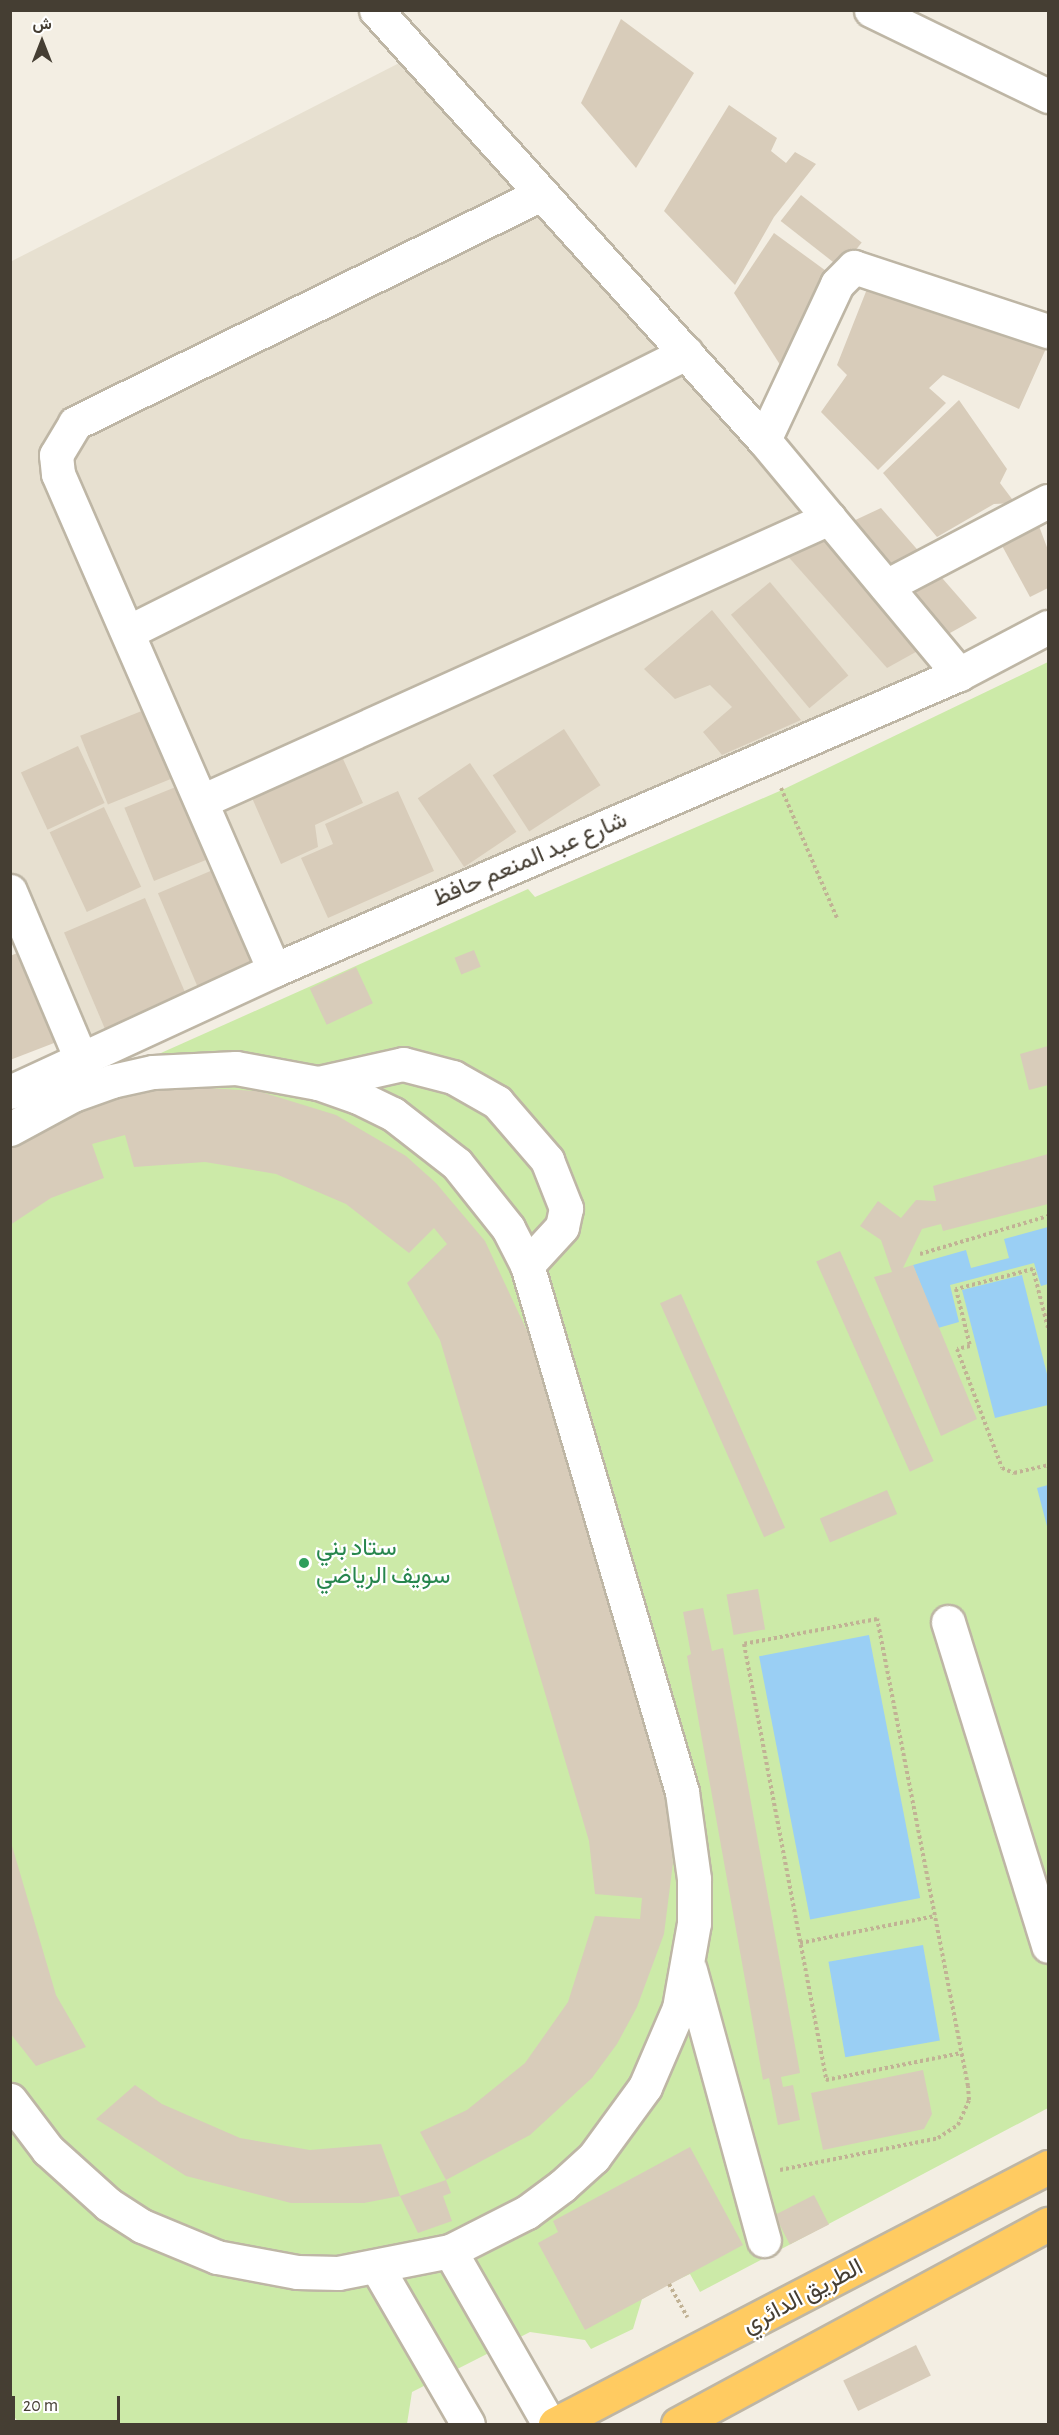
<!DOCTYPE html>
<html>
<head>
<meta charset="utf-8">
<style>
  body { margin:0 }
  #map { position:relative; width:1059px; height:2435px; overflow:hidden; background:#f3eee3; font-family:"Alegreya Sans",Vazirmatn,sans-serif }
  div>[style] { position:absolute }
  [style*='--x'] { left:calc(var(--x)*1px); top:calc(var(--y)*1px); width:calc(var(--w)*1px); rotate:calc(var(--a)*1deg) }
  .residential>* { inset:0; background:#e7e0d0 }
  .green>* { inset:0; background:#cceaa8 }
  .water>* { inset:0; background:#9acff4; transform-origin:0 0 }
  .building>* { inset:0; background:#d8ccba; transform-origin:0 0 }
  .path>* { height:4px; margin-top:-2px; transform-origin:0; background:repeating-linear-gradient(90deg,#c1b295 0 3px,transparent 0 6px) }
  .roads { filter:drop-shadow(2px 0 #beb6a5) drop-shadow(-2px 0 #beb6a5) drop-shadow(0 2px #beb6a5) drop-shadow(0 -2px #beb6a5) }
  .minor>* { height:33px; margin:-16.5px; padding:0 16.5px; transform-origin:16.5px; border-radius:16.5px; background:#fff }
  .highway>* { height:33px; margin:-16.5px; padding:0 16.5px; transform-origin:16.5px; border-radius:16.5px; background:#ffcb61 }
  .dots>* { width:16px; height:16px; translate:-50% -50%; box-sizing:border-box; border:3px solid #fff; border-radius:50% }
  span { translate:-50% -50%; white-space:nowrap; text-align:center; line-height:1.15; -webkit-text-stroke:4.5px #fff; paint-order:stroke }
  .street-label { font-size:24px; color:#453e33 }
  .leisure-label { font-size:24px; color:#27864d }
  .left { translate:0 -50%; text-align:left }
  .frame { position:absolute; inset:0; border:12px solid #453e33; pointer-events:none }
  .north { position:absolute; left:12px; top:12px; width:60px; height:60px; -webkit-text-stroke:4px #fff; paint-order:stroke; rotate:0deg; font-size:16px; font-weight:700; line-height:24px; text-align:center; color:#453e33 }
  .north::after { content:''; display:block; margin:auto; width:21px; height:27px; background:#453e33; clip-path:polygon(50% 0,100% 100%,50% 72%,0 100%) }
  .scale { position:absolute; left:12px; top:2396px; width:108px; height:27px; box-sizing:border-box; border:3px solid #453e33; border-top:0; padding-left:8px; font-size:18px; line-height:21px; white-space:nowrap; color:#453e33; -webkit-text-stroke:4px #fff; paint-order:stroke }
</style>
</head>
<body>
<div id="map">
  <div class="residential">
    <i style="clip-path:polygon(411px 57px,951px 672px,84px 1046px,11px 873px,10px 262px)"></i>
  </div>
  <div class="green">
    <i style="clip-path:polygon(1048px 662px,1048px 2108px,700px 2292px,690px 2274px,669px 2284px,642px 2299px,633px 2329px,591px 2349px,585px 2340px,530px 2332px,412px 2392px,407px 2424px,20px 2424px,11px 2413px,11px 1120px,528px 889px,535px 897px,782px 790px)"></i>
  </div>
  <div class="water">
    <i style="clip-path:polygon(1048px 1227px,1048px 1284px,1041px 1286px,1034px 1263px,950px 1285px,959px 1322px,938px 1328px,913px 1265px,966px 1250px,971px 1268px,1009px 1258px,1004px 1239px)"></i>
    <i style="clip-path:polygon(1022px 1275px,1048px 1378px,1048px 1405px,995px 1418px,962px 1290px)"></i>
    <i style="clip-path:polygon(1048px 1485px,1048px 1530px,1037px 1488px)"></i>
    <i style="left:869px;top:1635px;width:268px;height:112px;rotate:79deg"></i>
    <i style="left:923px;top:1945px;width:97px;height:96px;rotate:80deg"></i>
  </div>
  <div class="building">
    <i style="clip-path:polygon(621px 19px,694px 73px,636px 168px,581px 103px)"></i>
    <i style="clip-path:polygon(729px 105px,777px 138px,771px 151px,786px 163px,795px 152px,816px 164px,774px 217px,735px 285px,664px 211px)"></i>
    <i style="left:801px;top:195px;width:77px;height:33px;rotate:38deg"></i>
    <i style="clip-path:polygon(774px 233px,833px 276px,786px 374px,734px 293px)"></i>
    <i style="clip-path:polygon(867px 289px,1048px 344px,1019px 409px,943px 375px,929px 388px,946px 403px,878px 470px,821px 412px,847px 375px,837px 365px)"></i>
    <i style="clip-path:polygon(959px 400px,1007px 469px,1000px 483px,1015px 503px,994px 504px,937px 537px,883px 473px)"></i>
    <i style="clip-path:polygon(881px 508px,977px 618px,887px 668px,785px 553px)"></i>
    <i style="clip-path:polygon(1039px 526px,1048px 550px,1048px 588px,1030px 597px,1000px 542px)"></i>
    <i style="left:770px;top:582px;width:122px;height:51px;rotate:50deg"></i>
    <i style="clip-path:polygon(712px 610px,801px 720px,722px 755px,703px 732px,732px 707px,710px 685px,675px 699px,644px 669px)"></i>
    <i style="left:159px;top:704px;width:74px;height:85px;rotate:68deg"></i>
    <i style="left:564px;top:729px;width:67px;height:85px;rotate:57deg"></i>
    <i style="left:78px;top:746px;width:63px;height:63px;rotate:65deg"></i>
    <i style="clip-path:polygon(339px 750px,363px 803px,315px 825px,318px 847px,281px 864px,249px 791px)"></i>
    <i style="left:470px;top:763px;width:83px;height:63px;rotate:56deg"></i>
    <i style="left:193px;top:780px;width:79px;height:74px;rotate:68deg"></i>
    <i style="clip-path:polygon(398px 791px,434px 871px,328px 918px,301px 858px,333px 844px,325px 824px)"></i>
    <i style="left:104px;top:807px;width:88px;height:60px;rotate:65deg"></i>
    <i style="left:227px;top:864px;width:106px;height:75px;rotate:67deg"></i>
    <i style="left:145px;top:898px;width:106px;height:88px;rotate:67deg"></i>
    <i style="clip-path:polygon(32px 947px,67px 1038px,10px 1060px,10px 956px)"></i>
    <i style="left:474px;top:950px;width:18px;height:21px;rotate:68deg"></i>
    <i style="left:356px;top:967px;width:40px;height:51px;rotate:65deg"></i>
    <i style="clip-path:polygon(1048px 1046px,1048px 1085px,1029px 1090px,1020px 1054px)"></i>
    <i style="clip-path:polygon(176px 1086px,258px 1091px,336px 1115px,406px 1156px,436px 1183px,485px 1241px,529px 1335px,667px 1791px,673px 1863px,664px 1934px,637px 2007px,617px 2044px,592px 2078px,530px 2135px,446px 2180px,420px 2132px,467px 2110px,525px 2063px,568px 2002px,595px 1916px,640px 1919px,642px 1898px,595px 1894px,589px 1841px,440px 1340px,407px 1283px,447px 1244px,434px 1228px,409px 1253px,346px 1204px,276px 1174px,205px 1162px,134px 1167px,125px 1135px,92px 1144px,104px 1178px,51px 1198px,10px 1225px,10px 1140px,54px 1116px,135px 1091px)"></i>
    <i style="clip-path:polygon(1048px 1154px,1048px 1204px,943px 1231px,941px 1224px,922px 1229px,903px 1268px,913px 1265px,977px 1419px,941px 1436px,874px 1277px,892px 1272px,881px 1240px,860px 1226px,878px 1201px,901px 1218px,916px 1200px,936px 1201px,933px 1186px)"></i>
    <i style="left:840px;top:1251px;width:230px;height:26px;rotate:66deg"></i>
    <i style="left:681px;top:1294px;width:256px;height:23px;rotate:66deg"></i>
    <i style="left:887px;top:1490px;width:26px;height:73px;rotate:67deg"></i>
    <i style="left:758px;top:1589px;width:41px;height:32px;rotate:80deg"></i>
    <i style="clip-path:polygon(703px 1608px,712px 1651px,723px 1648px,800px 2073px,781px 2077px,783px 2087px,793px 2085px,800px 2120px,778px 2125px,769px 2078px,763px 2080px,687px 1656px,691px 1654px,683px 1612px)"></i>
    <i style="clip-path:polygon(10px 1839px,56px 1995px,86px 2047px,36px 2066px,10px 2033px)"></i>
    <i style="clip-path:polygon(923px 2070px,932px 2114px,924px 2129px,823px 2150px,811px 2093px)"></i>
    <i style="clip-path:polygon(135px 2085px,162px 2104px,240px 2138px,310px 2150px,381px 2144px,400px 2196px,364px 2203px,291px 2203px,186px 2176px,96px 2119px)"></i>
    <i style="clip-path:polygon(690px 2147px,743px 2245px,585px 2330px,538px 2243px,558px 2232px,553px 2221px)"></i>
    <i style="clip-path:polygon(446px 2180px,451px 2193px,443px 2196px,452px 2221px,418px 2233px,400px 2196px)"></i>
    <i style="left:814px;top:2195px;width:33px;height:44px;rotate:63deg"></i>
    <i style="left:916px;top:2345px;width:34px;height:81px;rotate:64deg"></i>
  </div>
  <div class="path">
    <i style="--x:781;--y:788;--w:142;--a:66.7"></i>
    <i style="--x:920;--y:1254;--w:134;--a:-16.5"></i>
    <i style="--x:1048;--y:1328;--w:61;--a:-104.3"></i>
    <i style="--x:1033;--y:1269;--w:80;--a:165.4"></i>
    <i style="--x:956;--y:1289;--w:59;--a:76.2"></i>
    <i style="--x:970;--y:1346;--w:13;--a:167"></i>
    <i style="--x:957;--y:1349;--w:127;--a:69.3"></i>
    <i style="--x:1002;--y:1468;--w:13;--a:23"></i>
    <i style="--x:1014;--y:1473;--w:35;--a:-13"></i>
    <i style="--x:800;--y:1943;--w:138;--a:-11.3"></i>
    <i style="--x:780;--y:2170;--w:161;--a:-11.4"></i>
    <i style="--x:938;--y:2138;--w:24;--a:-33"></i>
    <i style="--x:958;--y:2125;--w:27;--a:-66"></i>
    <i style="--x:969;--y:2100;--w:14;--a:-94"></i>
    <i style="--x:968;--y:2086;--w:476;--a:-101"></i>
    <i style="--x:877;--y:1619;--w:135;--a:169.4"></i>
    <i style="--x:744;--y:1644;--w:444;--a:79.3"></i>
    <i style="--x:826;--y:2080;--w:138;--a:-11.3"></i>
    <i style="--x:669;--y:2284;--w:38;--a:61"></i>
  </div>
  <div class="roads">
    <div class="minor">
      <i style="--x:376;--y:10;--w:579;--a:47.94"></i>
      <i style="--x:764;--y:440;--w:305;--a:50.2"></i>
      <i style="--x:871;--y:10;--w:197;--a:25.9"></i>
      <i style="--x:764;--y:440;--w:172;--a:-64.9"></i>
      <i style="--x:837;--y:284;--w:24;--a:-45"></i>
      <i style="--x:854;--y:267;--w:204;--a:18.3"></i>
      <i style="--x:886;--y:586;--w:183;--a:-27.7"></i>
      <i style="--x:130;--y:631;--w:622;--a:-26.57"></i>
      <i style="--x:204;--y:800;--w:686;--a:-24.28"></i>
      <i style="--x:10;--y:891;--w:182;--a:67.1"></i>
      <i style="--x:274;--y:970;--w:541;--a:-113.53"></i>
      <i style="--x:58;--y:474;--w:19;--a:-96"></i>
      <i style="--x:56;--y:455;--w:37;--a:-59"></i>
      <i style="--x:75;--y:423;--w:519;--a:-26.17"></i>
      <i style="--x:318;--y:1083;--w:87;--a:-12.6"></i>
      <i style="--x:403;--y:1064;--w:52;--a:14.6"></i>
      <i style="--x:453;--y:1077;--w:51;--a:29.6"></i>
      <i style="--x:497;--y:1102;--w:77;--a:49.2"></i>
      <i style="--x:547;--y:1160;--w:52;--a:68.4"></i>
      <i style="--x:566;--y:1208;--w:19;--a:102"></i>
      <i style="--x:562;--y:1227;--w:52;--a:132.6"></i>
      <i style="--x:10;--y:1092;--w:291;--a:-24.8"></i>
      <i style="--x:274;--y:970;--w:746;--a:-23.37"></i>
      <i style="--x:959;--y:674;--w:101;--a:-27.8"></i>
      <i style="--x:10;--y:1129;--w:72;--a:-28.4"></i>
      <i style="--x:73;--y:1095;--w:41;--a:-19.7"></i>
      <i style="--x:112;--y:1081;--w:42;--a:-12.4"></i>
      <i style="--x:153;--y:1072;--w:83;--a:-2.8"></i>
      <i style="--x:236;--y:1068;--w:83;--a:10.4"></i>
      <i style="--x:318;--y:1083;--w:42;--a:19.3"></i>
      <i style="--x:358;--y:1097;--w:39;--a:26"></i>
      <i style="--x:393;--y:1114;--w:81;--a:38"></i>
      <i style="--x:457;--y:1164;--w:82;--a:51.4"></i>
      <i style="--x:508;--y:1228;--w:42;--a:62.8"></i>
      <i style="--x:527;--y:1265;--w:549;--a:73.61"></i>
      <i style="--x:682;--y:1792;--w:88;--a:82.1"></i>
      <i style="--x:694;--y:1879;--w:44;--a:90"></i>
      <i style="--x:694;--y:1923;--w:86;--a:100"></i>
      <i style="--x:679;--y:2008;--w:86;--a:113.3"></i>
      <i style="--x:645;--y:2087;--w:87;--a:126.1"></i>
      <i style="--x:594;--y:2157;--w:43;--a:137.8"></i>
      <i style="--x:562;--y:2186;--w:44;--a:143.4"></i>
      <i style="--x:527;--y:2212;--w:86;--a:153.1"></i>
      <i style="--x:450;--y:2251;--w:114;--a:168.9"></i>
      <i style="--x:338;--y:2273;--w:41;--a:-178.6"></i>
      <i style="--x:297;--y:2272;--w:81;--a:-169.4"></i>
      <i style="--x:217;--y:2257;--w:81;--a:-157.5"></i>
      <i style="--x:142;--y:2226;--w:40;--a:-147.1"></i>
      <i style="--x:108;--y:2204;--w:81;--a:-138"></i>
      <i style="--x:48;--y:2150;--w:63;--a:-127.2"></i>
      <i style="--x:948;--y:1622;--w:339;--a:72.8"></i>
      <i style="--x:690;--y:1970;--w:280;--a:74.7"></i>
      <i style="--x:450;--y:2251;--w:199;--a:60.2"></i>
      <i style="--x:378;--y:2269;--w:179;--a:59.9"></i>
    </div>
    <div class="highway">
      <i style="--x:555;--y:2424;--w:556;--a:-27.53"></i>
      <i style="--x:678;--y:2424;--w:421;--a:-28.4"></i>
    </div>
  </div>
  <div class="dots">
    <i style="left:304px;top:1563px;background:#2e9e5b"></i>
  </div>
  <div class="street-label">
    <span style="left:530px;top:860px;rotate:-23deg">شارع عبد المنعم حافظ</span>
    <span style="left:803px;top:2297px;rotate:-28deg">الطريق الدائري</span>
  </div>
  <div class="leisure-label">
    <span class="left" style="left:316px;top:1563px">ستاد بني<br>سويف الرياضي</span>
  </div>
  <div class="frame"></div>
  <div class="north">ش</div>
  <div class="scale">20 m</div>
</div>
</body>
</html>
